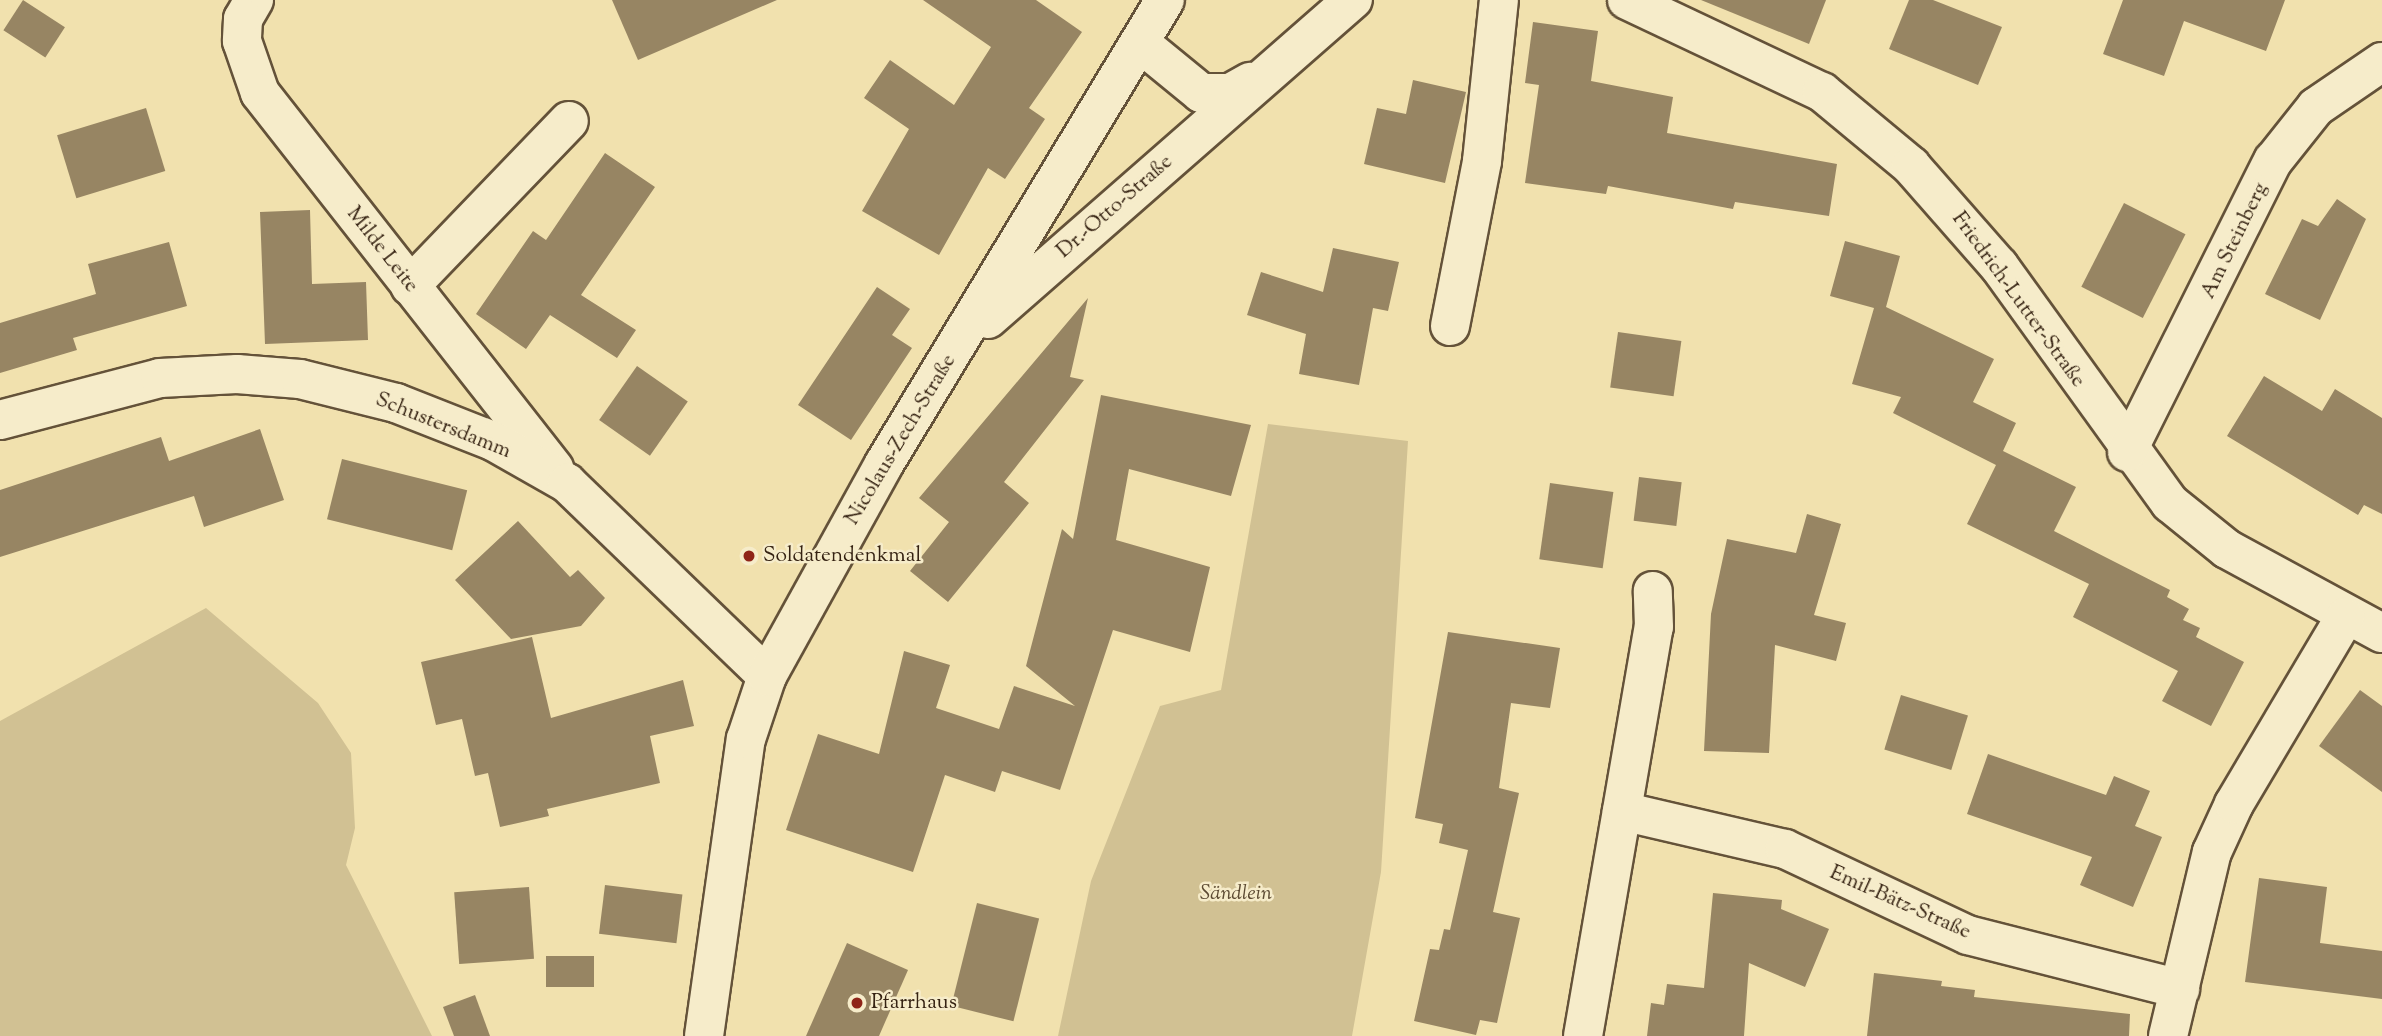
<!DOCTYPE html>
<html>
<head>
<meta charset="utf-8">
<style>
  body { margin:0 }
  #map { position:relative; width:2382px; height:1036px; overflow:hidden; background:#f1e1ae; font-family:"Sorts Mill Goudy",serif }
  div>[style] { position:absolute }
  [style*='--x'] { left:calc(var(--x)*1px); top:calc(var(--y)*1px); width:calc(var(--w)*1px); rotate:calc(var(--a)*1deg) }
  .green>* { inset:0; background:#d1c193 }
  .building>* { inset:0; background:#978563; transform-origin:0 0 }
  .roads { filter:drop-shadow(2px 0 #645239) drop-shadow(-2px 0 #645239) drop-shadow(0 2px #645239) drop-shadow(0 -2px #645239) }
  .minor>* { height:38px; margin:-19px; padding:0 19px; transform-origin:19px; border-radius:19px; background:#f6ecca }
  .dots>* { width:19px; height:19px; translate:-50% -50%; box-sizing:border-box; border:4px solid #f6ecca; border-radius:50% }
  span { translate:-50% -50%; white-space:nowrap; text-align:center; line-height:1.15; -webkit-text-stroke:5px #f6ecca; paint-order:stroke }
  .street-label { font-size:21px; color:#352212 }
  .poi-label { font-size:21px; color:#352212 }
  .left { translate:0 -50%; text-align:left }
  .park-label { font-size:21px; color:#5c4a32; font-style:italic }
</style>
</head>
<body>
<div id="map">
  <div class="green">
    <i style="clip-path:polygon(1268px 424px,1408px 441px,1381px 872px,1352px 1036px,1058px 1036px,1091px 881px,1160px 706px,1221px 690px)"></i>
    <i style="clip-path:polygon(206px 608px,318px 703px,351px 753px,355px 828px,346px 865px,432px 1036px,0 1036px,0 721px)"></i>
  </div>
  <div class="building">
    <i style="left:23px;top:0;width:50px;height:36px;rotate:33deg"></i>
    <i style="clip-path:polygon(612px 0,777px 0,638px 60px)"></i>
    <i style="clip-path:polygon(923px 0,1036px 0,1082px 32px,1029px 108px,1045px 119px,1005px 179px,988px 168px,939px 255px,862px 211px,909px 129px,864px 98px,890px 60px,954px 105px,991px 47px)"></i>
    <i style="clip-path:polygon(1701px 0,1826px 0,1809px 44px)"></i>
    <i style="clip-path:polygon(1909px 0,1933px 0,2002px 27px,1978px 85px,1889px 49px)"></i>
    <i style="clip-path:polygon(2123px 0,2285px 0,2266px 51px,2184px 21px,2164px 76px,2103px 54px)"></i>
    <i style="clip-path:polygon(1533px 22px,1598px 31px,1591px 81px,1673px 97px,1667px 133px,1837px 164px,1829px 216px,1735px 202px,1733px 209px,1608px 186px,1606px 194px,1525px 183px,1539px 85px,1525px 83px)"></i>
    <i style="clip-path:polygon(1413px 80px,1466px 92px,1445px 183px,1364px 164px,1377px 108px,1406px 114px)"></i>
    <i style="left:146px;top:108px;width:66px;height:93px;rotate:73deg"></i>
    <i style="clip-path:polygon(605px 153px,655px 187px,581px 295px,636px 330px,617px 358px,550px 315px,526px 349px,476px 314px,533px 231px,546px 240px)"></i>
    <i style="clip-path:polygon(2337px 199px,2366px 219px,2320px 320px,2265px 294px,2302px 219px,2318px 226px)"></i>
    <i style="left:2124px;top:203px;width:69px;height:94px;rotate:27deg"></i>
    <i style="clip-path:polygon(310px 210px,312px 284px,366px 282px,368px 340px,265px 344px,260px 212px)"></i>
    <i style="clip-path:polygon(1845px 241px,1900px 256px,1886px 307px,1994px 359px,1973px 402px,2016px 423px,2003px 451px,2076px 487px,2054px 531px,2170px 590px,2167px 597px,2189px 609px,2183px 620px,2200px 628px,2196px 637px,2244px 662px,2211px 726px,2162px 701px,2178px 671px,2073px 617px,2089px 584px,1967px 524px,1996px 465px,1893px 413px,1901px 397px,1852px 384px,1874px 308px,1830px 296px)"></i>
    <i style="clip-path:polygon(169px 242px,187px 306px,73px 338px,77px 350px,0 373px,0 323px,96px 294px,88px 264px)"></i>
    <i style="clip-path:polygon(1333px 248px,1399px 262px,1388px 311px,1373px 308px,1359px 385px,1299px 374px,1306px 334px,1247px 315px,1261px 272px,1323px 292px)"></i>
    <i style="clip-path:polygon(877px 287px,910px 309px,892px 335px,912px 348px,851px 440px,798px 405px)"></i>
    <i style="clip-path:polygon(1088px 298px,1070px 377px,1084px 380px,1004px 482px,1029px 503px,948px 602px,910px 571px,949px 522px,919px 498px)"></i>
    <i style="left:1618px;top:332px;width:64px;height:56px;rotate:8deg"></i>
    <i style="left:637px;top:366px;width:62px;height:66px;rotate:35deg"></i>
    <i style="clip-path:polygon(2264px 376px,2322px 411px,2335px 389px,2382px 418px,2382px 514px,2364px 505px,2358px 515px,2227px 436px)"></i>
    <i style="clip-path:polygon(1101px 395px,1251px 425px,1231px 496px,1129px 469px,1116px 540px,1210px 567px,1190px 652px,1113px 630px,1060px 790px,1002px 771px,995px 792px,945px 775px,913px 872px,786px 830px,818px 734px,879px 754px,904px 651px,950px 665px,936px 708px,999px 729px,1014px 686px,1075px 706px,1026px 666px,1062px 529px,1073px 539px)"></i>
    <i style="clip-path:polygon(260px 429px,284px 500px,204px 527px,194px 496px,0 557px,0 490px,161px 437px,169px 461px)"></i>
    <i style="left:342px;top:459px;width:129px;height:62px;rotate:14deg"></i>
    <i style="left:1639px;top:477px;width:43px;height:44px;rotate:7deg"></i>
    <i style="left:1550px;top:483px;width:64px;height:77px;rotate:8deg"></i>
    <i style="clip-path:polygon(1807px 514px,1841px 524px,1814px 615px,1846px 623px,1836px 661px,1775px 645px,1769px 753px,1704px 751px,1711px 614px,1727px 539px,1796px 553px)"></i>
    <i style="clip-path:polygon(518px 521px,570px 577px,578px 570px,605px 598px,581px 626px,511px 639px,455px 580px)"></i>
    <i style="clip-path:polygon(1448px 632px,1560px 648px,1550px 708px,1511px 703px,1499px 788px,1519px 793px,1493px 912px,1520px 918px,1497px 1023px,1480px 1020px,1476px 1035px,1414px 1021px,1430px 949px,1439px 950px,1444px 929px,1450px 930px,1468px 850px,1439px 843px,1443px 824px,1415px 818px)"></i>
    <i style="clip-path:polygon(532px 637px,551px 718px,683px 680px,694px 726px,650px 736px,660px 783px,547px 809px,549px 816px,500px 827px,488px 773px,475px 776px,462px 719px,436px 725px,421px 662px)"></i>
    <i style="clip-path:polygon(2360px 690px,2382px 706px,2382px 792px,2319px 746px)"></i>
    <i style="left:1901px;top:695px;width:70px;height:57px;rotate:17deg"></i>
    <i style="clip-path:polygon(1988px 754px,2106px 795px,2114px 776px,2150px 791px,2135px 826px,2162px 837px,2133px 907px,2080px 885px,2092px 857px,1967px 814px)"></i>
    <i style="clip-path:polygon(2259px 878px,2327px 887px,2320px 943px,2382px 951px,2382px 999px,2245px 982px)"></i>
    <i style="left:605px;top:885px;width:78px;height:49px;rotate:7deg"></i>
    <i style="left:529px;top:887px;width:72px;height:75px;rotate:86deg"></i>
    <i style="clip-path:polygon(1713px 893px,1782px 900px,1781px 909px,1829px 929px,1805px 987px,1749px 963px,1744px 1036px,1647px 1036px,1651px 1003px,1664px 1005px,1667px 984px,1704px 988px)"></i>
    <i style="left:977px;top:903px;width:64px;height:106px;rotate:14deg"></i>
    <i style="clip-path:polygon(847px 943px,908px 970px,879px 1036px,806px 1036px)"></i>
    <i style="left:546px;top:956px;width:48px;height:31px"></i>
    <i style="clip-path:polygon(1874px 973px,1942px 981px,1941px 986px,1975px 990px,1974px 997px,2130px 1014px,2129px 1036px,1867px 1036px)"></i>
    <i style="clip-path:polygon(475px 995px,490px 1036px,454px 1036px,443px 1007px)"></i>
  </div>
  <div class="roads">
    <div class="minor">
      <i style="--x:254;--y:0;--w:22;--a:120"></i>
      <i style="--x:243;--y:19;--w:22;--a:93"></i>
      <i style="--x:242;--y:41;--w:55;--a:70.9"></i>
      <i style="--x:260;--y:93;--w:477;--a:51.9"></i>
      <i style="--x:1627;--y:0;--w:216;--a:25.3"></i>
      <i style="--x:1822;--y:92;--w:116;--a:39.7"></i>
      <i style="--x:1911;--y:166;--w:133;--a:48.7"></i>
      <i style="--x:1999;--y:266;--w:292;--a:54.2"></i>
      <i style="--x:2170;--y:503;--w:73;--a:38.9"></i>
      <i style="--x:2227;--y:549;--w:176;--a:28.5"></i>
      <i style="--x:1140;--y:43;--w:79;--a:39.3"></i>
      <i style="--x:1201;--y:93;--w:29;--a:0"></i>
      <i style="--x:1230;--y:93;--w:23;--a:-29"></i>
      <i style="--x:410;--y:286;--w:229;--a:-46.1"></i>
      <i style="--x:988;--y:319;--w:485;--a:-41.2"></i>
      <i style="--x:1450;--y:326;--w:168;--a:-79"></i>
      <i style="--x:1482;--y:161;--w:162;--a:-84"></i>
      <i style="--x:0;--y:420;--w:165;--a:-14.7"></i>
      <i style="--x:160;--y:378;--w:77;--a:-3"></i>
      <i style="--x:237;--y:374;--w:63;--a:4.5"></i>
      <i style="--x:300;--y:379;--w:99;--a:14"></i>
      <i style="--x:396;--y:403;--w:104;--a:21.4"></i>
      <i style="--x:493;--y:441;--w:85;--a:29.6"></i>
      <i style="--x:567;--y:483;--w:278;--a:44"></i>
      <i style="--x:2127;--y:452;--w:326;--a:-63.4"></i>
      <i style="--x:2273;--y:161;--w:69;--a:-51.5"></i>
      <i style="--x:2316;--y:107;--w:80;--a:-34.3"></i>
      <i style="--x:1622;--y:811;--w:167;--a:13.1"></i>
      <i style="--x:1785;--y:849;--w:202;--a:25.2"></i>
      <i style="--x:1968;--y:935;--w:219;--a:14.3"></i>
      <i style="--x:704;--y:1036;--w:300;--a:-82"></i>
      <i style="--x:746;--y:739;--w:66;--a:-71.6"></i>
      <i style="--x:767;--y:676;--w:242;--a:-61.1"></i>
      <i style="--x:884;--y:464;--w:542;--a:-58.8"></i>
      <i style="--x:1583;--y:1036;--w:415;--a:-80.2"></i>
      <i style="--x:1654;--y:627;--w:36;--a:-92"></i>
      <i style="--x:2168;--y:1036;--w:189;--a:-76.6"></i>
      <i style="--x:2212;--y:852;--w:53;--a:-65.4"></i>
      <i style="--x:2234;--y:804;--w:217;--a:-59.3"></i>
    </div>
  </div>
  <div class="dots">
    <i style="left:749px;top:556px;background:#8f2418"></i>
    <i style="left:857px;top:1003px;background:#8f2418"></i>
  </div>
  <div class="street-label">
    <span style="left:1115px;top:207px;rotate:-41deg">Dr.-Otto-Straße</span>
    <span style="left:2235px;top:241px;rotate:-64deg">Am Steinberg</span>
    <span style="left:382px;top:250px;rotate:52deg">Milde Leite</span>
    <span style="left:2018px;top:300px;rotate:54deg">Friedrich-Lutter-Straße</span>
    <span style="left:443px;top:426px;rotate:22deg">Schustersdamm</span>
    <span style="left:901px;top:440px;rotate:-59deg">Nicolaus-Zech-Straße</span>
    <span style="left:1900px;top:903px;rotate:24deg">Emil-Bätz-Straße</span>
  </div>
  <div class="poi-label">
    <span class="left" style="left:763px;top:556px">Soldatendenkmal</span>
    <span class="left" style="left:871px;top:1003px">Pfarrhaus</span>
  </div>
  <div class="park-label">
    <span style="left:1236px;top:894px">Sändlein</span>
  </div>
</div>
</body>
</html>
